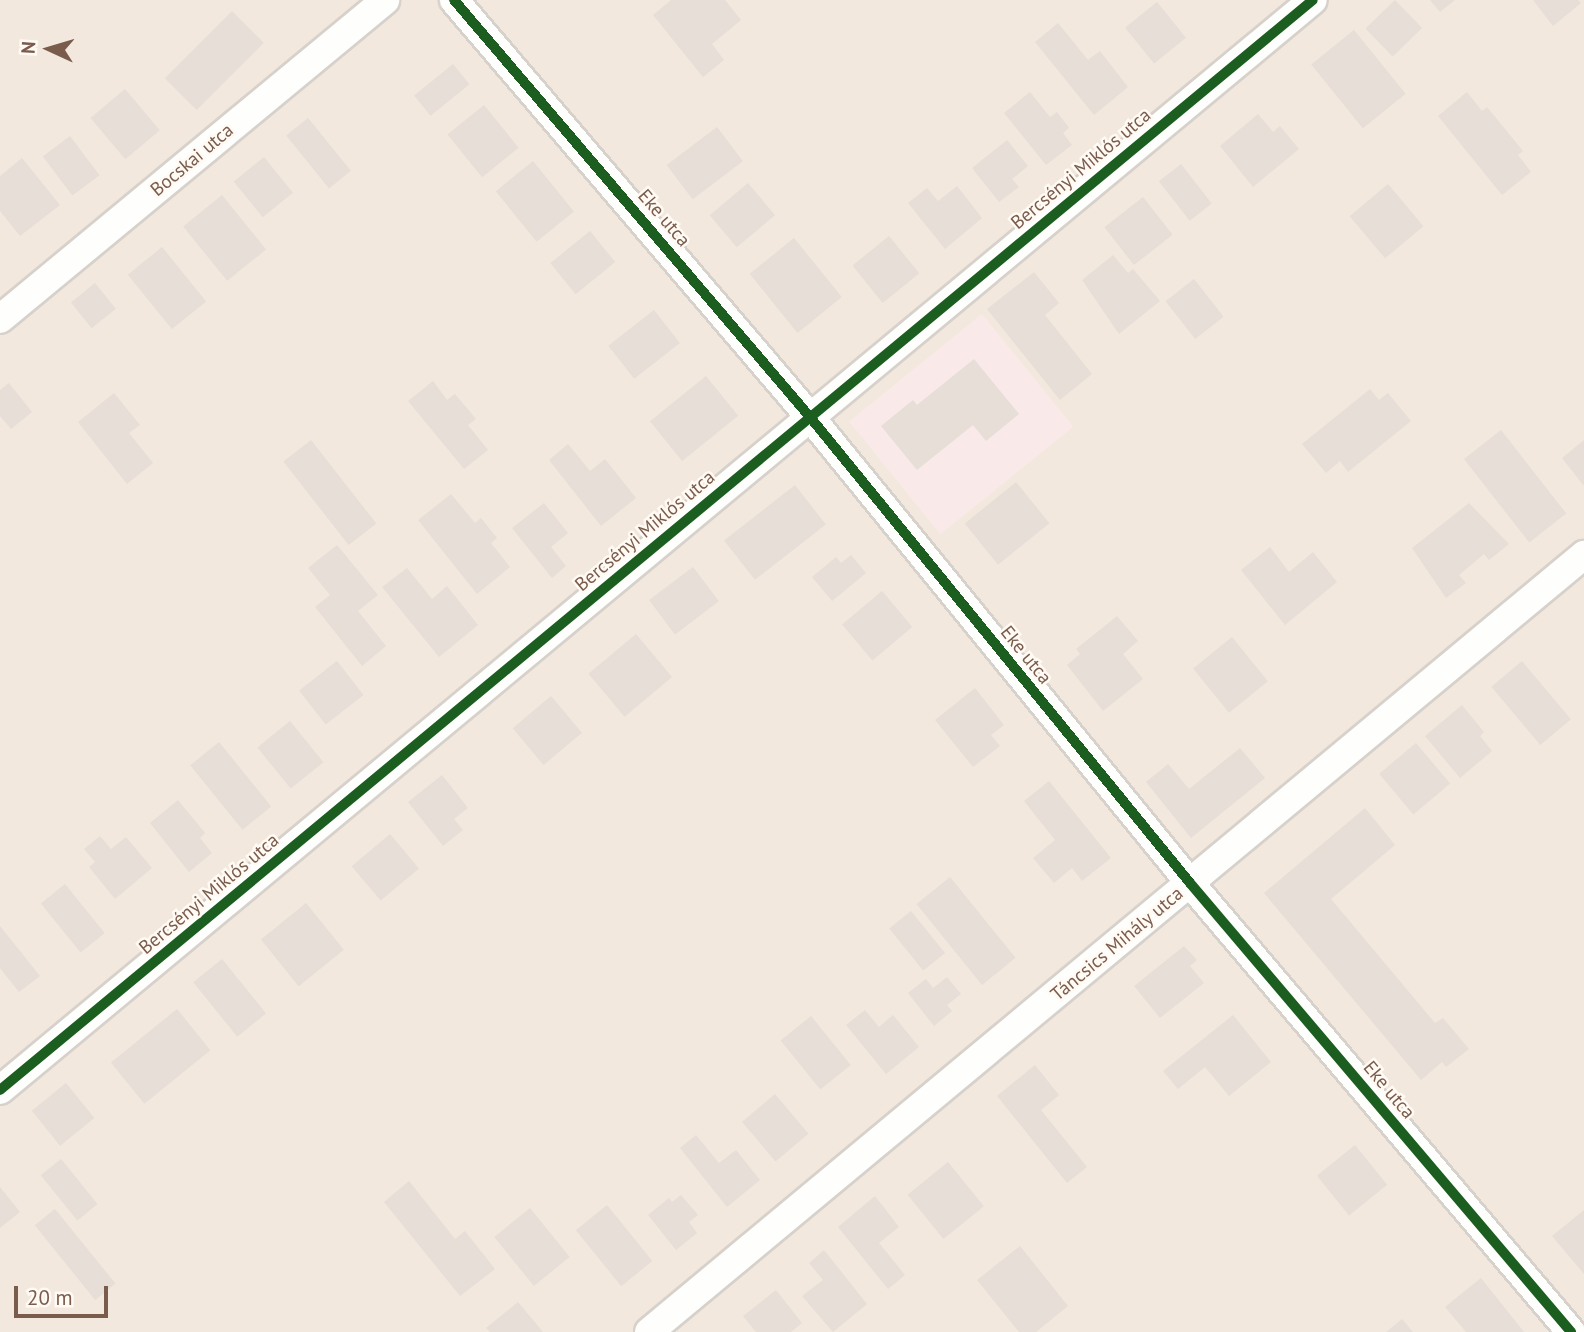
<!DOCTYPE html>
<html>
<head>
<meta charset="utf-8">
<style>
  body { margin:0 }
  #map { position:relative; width:1584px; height:1332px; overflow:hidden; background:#f9f5f0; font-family:"PT Sans",sans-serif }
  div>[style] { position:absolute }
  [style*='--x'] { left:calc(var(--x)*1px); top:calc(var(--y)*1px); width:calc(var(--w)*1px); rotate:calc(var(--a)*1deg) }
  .residential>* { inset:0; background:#f2e8de; transform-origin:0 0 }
  .medical>* { inset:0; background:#fae9e9; transform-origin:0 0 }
  .building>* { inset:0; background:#e6ded7; transform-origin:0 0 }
  .roads { filter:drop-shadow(2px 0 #d7d1cb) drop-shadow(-2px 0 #d7d1cb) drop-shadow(0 2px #d7d1cb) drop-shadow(0 -2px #d7d1cb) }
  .minor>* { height:28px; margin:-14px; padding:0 14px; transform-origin:14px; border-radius:14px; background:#fefefd }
  .cycleway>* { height:10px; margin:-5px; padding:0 5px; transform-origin:5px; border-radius:5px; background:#1b5e20 }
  span { translate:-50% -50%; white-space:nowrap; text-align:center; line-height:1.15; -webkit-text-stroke:5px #fffaf3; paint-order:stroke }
  .street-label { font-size:19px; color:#7a5c4d }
  .north { position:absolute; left:14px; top:14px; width:70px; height:70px; -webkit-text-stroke:5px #fffaf3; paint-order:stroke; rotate:274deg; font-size:19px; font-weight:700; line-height:28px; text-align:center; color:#7a5c4d }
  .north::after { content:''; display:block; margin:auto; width:24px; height:32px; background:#7a5c4d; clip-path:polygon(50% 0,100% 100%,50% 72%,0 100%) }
  .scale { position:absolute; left:14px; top:1286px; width:94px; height:32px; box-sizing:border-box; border:4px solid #7a5c4d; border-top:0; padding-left:9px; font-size:21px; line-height:24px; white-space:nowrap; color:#7a5c4d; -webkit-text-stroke:5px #fffaf3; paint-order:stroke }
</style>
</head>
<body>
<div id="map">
  <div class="residential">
    <i style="left:0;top:0;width:1584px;height:1332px"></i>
  </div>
  <div class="medical">
    <i style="left:982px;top:314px;width:145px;height:171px;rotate:51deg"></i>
  </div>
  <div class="building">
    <i style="clip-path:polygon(671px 0,725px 0,741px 20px,712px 44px,724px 60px,703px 77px,653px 15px)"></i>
    <i style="left:1395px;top:0;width:39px;height:41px;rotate:46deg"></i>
    <i style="clip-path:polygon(1430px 0,1455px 0,1440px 12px)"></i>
    <i style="clip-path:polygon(1533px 0,1578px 0,1581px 3px,1553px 26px)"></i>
    <i style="left:1157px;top:2px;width:46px;height:41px;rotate:51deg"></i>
    <i style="left:232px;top:11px;width:45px;height:95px;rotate:45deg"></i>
    <i style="clip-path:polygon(1058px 23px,1088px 60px,1100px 51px,1128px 87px,1094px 115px,1035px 42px)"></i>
    <i style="left:1354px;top:30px;width:82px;height:55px;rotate:51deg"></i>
    <i style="left:453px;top:64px;width:26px;height:50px;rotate:51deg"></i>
    <i style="left:125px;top:89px;width:54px;height:45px;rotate:50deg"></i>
    <i style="clip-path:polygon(1030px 92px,1050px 117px,1057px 112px,1069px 128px,1063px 133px,1072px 145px,1046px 165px,1004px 113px)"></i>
    <i style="clip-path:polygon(1467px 92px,1482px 111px,1487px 107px,1523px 151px,1518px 155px,1531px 172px,1502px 195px,1438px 116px)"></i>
    <i style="left:484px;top:105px;width:55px;height:47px;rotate:51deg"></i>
    <i style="clip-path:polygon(1258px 114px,1273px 132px,1280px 126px,1299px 149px,1253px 187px,1220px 146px)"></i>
    <i style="left:308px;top:118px;width:68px;height:28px;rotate:51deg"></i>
    <i style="left:717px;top:127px;width:43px;height:63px;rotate:53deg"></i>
    <i style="left:70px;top:136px;width:49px;height:34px;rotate:53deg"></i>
    <i style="clip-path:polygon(1007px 140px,1028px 166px,1012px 179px,1019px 187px,999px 202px,972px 168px)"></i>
    <i style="left:264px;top:157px;width:46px;height:39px;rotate:51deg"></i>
    <i style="clip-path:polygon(22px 158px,60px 205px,20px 236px,0 211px,0 176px)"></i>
    <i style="left:533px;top:161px;width:65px;height:48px;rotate:51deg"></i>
    <i style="left:1181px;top:164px;width:50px;height:28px;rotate:52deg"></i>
    <i style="left:748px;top:183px;width:42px;height:50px;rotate:50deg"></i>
    <i style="left:1388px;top:184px;width:55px;height:50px;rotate:50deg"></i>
    <i style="clip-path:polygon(957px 186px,982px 218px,945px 249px,908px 203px,927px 188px,938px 201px)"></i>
    <i style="left:222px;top:195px;width:70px;height:50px;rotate:51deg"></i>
    <i style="left:1143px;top:197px;width:48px;height:49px;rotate:52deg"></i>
    <i style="left:590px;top:231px;width:40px;height:51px;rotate:51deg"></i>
    <i style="left:889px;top:236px;width:48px;height:47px;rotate:51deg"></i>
    <i style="left:794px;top:238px;width:76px;height:57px;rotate:51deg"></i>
    <i style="left:162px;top:247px;width:70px;height:44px;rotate:51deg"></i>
    <i style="clip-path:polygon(1113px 255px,1128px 273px,1133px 269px,1160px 301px,1119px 334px,1082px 280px)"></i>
    <i style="clip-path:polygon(1034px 272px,1059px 303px,1045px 315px,1092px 374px,1060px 400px,987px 309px)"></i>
    <i style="left:1194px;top:279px;width:48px;height:36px;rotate:52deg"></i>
    <i style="left:95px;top:283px;width:33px;height:31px;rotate:51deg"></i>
    <i style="left:654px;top:310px;width:42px;height:58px;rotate:52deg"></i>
    <i style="clip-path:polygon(974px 359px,1019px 414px,986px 441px,973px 425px,917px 470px,881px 426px,913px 400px,917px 405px)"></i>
    <i style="left:706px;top:376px;width:51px;height:72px;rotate:51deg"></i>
    <i style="clip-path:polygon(433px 381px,447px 400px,455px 394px,476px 419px,468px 425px,488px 450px,464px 469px,408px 401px)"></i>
    <i style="clip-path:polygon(9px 383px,32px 412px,11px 429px,0 416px,0 390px)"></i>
    <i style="clip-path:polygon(1370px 389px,1379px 400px,1388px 393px,1411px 421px,1348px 472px,1340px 461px,1326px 473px,1302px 444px)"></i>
    <i style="clip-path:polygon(114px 393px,140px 425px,129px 433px,153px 463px,127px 484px,78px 422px)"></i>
    <i style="left:1501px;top:430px;width:106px;height:47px;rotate:52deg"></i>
    <i style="left:311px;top:440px;width:106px;height:35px;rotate:52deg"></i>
    <i style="clip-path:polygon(1584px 440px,1584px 486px,1562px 458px)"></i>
    <i style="clip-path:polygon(568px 444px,590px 471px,605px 459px,636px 498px,601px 526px,549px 460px)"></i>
    <i style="left:1016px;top:482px;width:53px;height:66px;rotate:51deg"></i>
    <i style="left:795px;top:485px;width:50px;height:90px;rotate:52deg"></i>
    <i style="clip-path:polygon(451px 494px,475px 523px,481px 518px,497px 538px,491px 543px,510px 567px,477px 594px,418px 520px)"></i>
    <i style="clip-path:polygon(544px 503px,568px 533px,551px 547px,566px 566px,552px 578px,512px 528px)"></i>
    <i style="clip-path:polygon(1469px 503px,1509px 544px,1489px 560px,1484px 554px,1459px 575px,1466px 583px,1446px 598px,1412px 548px)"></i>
    <i style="clip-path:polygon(337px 545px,378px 595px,358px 611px,386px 646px,362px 666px,315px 607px,330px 595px,308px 568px)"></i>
    <i style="clip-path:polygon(1270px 547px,1289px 572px,1313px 552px,1337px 582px,1285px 625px,1241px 570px)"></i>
    <i style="clip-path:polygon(851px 555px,866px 573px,832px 601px,812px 577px,836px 557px,841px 563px)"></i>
    <i style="left:693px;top:567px;width:43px;height:55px;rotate:53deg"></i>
    <i style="clip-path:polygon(407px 568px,432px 599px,447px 586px,478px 625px,439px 657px,382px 587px)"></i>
    <i style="left:882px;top:591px;width:47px;height:52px;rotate:50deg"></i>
    <i style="clip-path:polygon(1117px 616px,1138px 641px,1123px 654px,1143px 679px,1103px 711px,1067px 665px,1080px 654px,1076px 649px)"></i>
    <i style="left:636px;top:634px;width:56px;height:62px;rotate:50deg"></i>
    <i style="left:1232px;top:637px;width:57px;height:50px;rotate:51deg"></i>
    <i style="left:337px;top:661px;width:43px;height:48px;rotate:52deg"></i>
    <i style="left:1522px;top:661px;width:76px;height:40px;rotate:50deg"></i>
    <i style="clip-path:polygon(975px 688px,1004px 725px,991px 735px,1000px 746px,973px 767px,935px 720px)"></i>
    <i style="left:551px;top:696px;width:48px;height:50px;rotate:50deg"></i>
    <i style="clip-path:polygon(1462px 705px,1484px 732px,1480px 736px,1492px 751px,1460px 778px,1425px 736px)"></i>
    <i style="left:290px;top:721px;width:53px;height:42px;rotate:51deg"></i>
    <i style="left:219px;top:742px;width:83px;height:37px;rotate:51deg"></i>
    <i style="left:1416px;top:743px;width:53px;height:48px;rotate:50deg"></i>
    <i style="clip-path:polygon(1240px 748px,1265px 778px,1191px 838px,1146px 782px,1168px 764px,1189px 789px)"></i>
    <i style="clip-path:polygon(442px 775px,468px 808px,454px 819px,463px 830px,443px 846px,408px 802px)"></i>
    <i style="clip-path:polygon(1049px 781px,1111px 858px,1082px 881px,1072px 868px,1054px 883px,1033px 858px,1055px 840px,1024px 801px)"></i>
    <i style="clip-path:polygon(178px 800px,205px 833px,200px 838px,212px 853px,189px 872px,150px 823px)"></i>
    <i style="clip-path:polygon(1365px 808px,1395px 845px,1331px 899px,1435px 1023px,1443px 1018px,1469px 1049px,1446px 1067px,1442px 1062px,1421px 1080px,1264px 893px)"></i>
    <i style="left:390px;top:834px;width:45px;height:50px;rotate:50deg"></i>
    <i style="clip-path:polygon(100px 836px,111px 849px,126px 837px,152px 868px,115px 899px,89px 867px,95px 862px,84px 849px)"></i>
    <i style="left:950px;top:877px;width:104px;height:43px;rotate:51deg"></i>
    <i style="left:65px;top:884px;width:63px;height:31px;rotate:51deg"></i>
    <i style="left:306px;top:903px;width:60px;height:58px;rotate:51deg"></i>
    <i style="left:911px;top:911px;width:54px;height:28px;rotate:51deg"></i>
    <i style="clip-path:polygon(0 926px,40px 976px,19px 992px,0 968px)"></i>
    <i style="clip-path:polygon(1184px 946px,1197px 960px,1190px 966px,1204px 983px,1160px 1018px,1134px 986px)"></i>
    <i style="left:222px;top:959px;width:70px;height:37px;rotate:51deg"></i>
    <i style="clip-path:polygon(947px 977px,961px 994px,947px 1005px,952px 1011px,934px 1026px,908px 993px,926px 979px,933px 988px)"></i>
    <i style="left:177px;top:1009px;width:53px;height:85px;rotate:51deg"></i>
    <i style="clip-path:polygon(865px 1010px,879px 1027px,893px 1015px,919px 1047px,886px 1074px,846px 1025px)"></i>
    <i style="clip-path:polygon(1233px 1015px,1271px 1062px,1229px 1096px,1205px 1067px,1178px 1089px,1163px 1071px)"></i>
    <i style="left:811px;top:1016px;width:63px;height:39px;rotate:51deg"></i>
    <i style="clip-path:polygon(1035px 1065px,1059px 1095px,1041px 1110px,1087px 1167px,1067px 1183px,997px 1096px)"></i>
    <i style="left:66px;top:1083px;width:45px;height:44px;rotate:51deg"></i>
    <i style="left:775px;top:1094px;width:52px;height:43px;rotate:50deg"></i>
    <i style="clip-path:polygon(696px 1135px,719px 1163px,736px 1150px,760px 1180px,727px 1207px,680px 1148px)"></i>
    <i style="left:1355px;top:1145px;width:51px;height:49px;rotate:51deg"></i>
    <i style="left:61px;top:1159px;width:58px;height:26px;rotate:51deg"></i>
    <i style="left:948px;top:1162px;width:57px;height:52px;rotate:51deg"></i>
    <i style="clip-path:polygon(409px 1181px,455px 1239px,465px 1231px,495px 1269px,460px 1296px,384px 1202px)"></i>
    <i style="clip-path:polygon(0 1187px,20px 1212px,0 1228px)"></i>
    <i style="clip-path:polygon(681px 1195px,698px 1215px,689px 1222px,697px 1233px,676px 1250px,648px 1215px,669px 1198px,672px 1202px)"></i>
    <i style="clip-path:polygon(875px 1196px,899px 1227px,879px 1243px,905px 1275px,888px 1289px,838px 1227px)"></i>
    <i style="left:607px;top:1205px;width:72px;height:40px;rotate:51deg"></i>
    <i style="left:530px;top:1208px;width:63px;height:46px;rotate:51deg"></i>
    <i style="left:55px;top:1209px;width:96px;height:26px;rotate:51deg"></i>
    <i style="clip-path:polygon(1584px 1210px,1584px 1274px,1552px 1236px)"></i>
    <i style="clip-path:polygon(1020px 1246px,1068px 1306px,1036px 1332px,1019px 1332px,977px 1280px)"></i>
    <i style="clip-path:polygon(824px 1250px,867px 1304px,833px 1332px,802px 1296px,823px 1280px,809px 1263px)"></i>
    <i style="clip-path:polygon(1481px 1278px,1524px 1332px,1466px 1332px,1445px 1307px)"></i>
    <i style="clip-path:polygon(776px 1290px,802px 1323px,791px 1332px,756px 1332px,743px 1316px)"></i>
    <i style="clip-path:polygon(518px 1302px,543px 1332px,490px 1332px,486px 1328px)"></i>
    <i style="clip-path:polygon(1402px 1319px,1413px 1332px,1386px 1332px)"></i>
  </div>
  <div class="roads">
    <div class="minor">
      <i style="--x:454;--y:0;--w:548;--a:49.51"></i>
      <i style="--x:810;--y:417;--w:601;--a:50.8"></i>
      <i style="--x:1190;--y:883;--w:589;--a:49.68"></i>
      <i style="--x:0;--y:319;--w:500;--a:-39.6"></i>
      <i style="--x:0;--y:1090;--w:1706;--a:-39.7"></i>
      <i style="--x:649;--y:1332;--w:1216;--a:-39.73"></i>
    </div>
  </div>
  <div class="cycleway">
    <i style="--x:454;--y:0;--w:548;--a:49.51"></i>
    <i style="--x:810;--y:417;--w:601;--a:50.8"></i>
    <i style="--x:1190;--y:883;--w:589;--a:49.68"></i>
    <i style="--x:0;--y:1090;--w:1706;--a:-39.7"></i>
  </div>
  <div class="street-label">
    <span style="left:192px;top:160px;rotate:-40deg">Bocskai utca</span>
    <span style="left:1081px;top:169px;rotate:-40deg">Bercsényi Miklós utca</span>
    <span style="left:664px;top:218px;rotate:49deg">Eke utca</span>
    <span style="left:645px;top:531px;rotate:-40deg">Bercsényi Miklós utca</span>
    <span style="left:1026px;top:655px;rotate:51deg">Eke utca</span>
    <span style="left:209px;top:894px;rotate:-40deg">Bercsényi Miklós utca</span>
    <span style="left:1117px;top:944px;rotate:-40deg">Táncsics Mihály utca</span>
    <span style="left:1389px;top:1090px;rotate:50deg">Eke utca</span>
  </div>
  <div class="north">N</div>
  <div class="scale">20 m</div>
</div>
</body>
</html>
